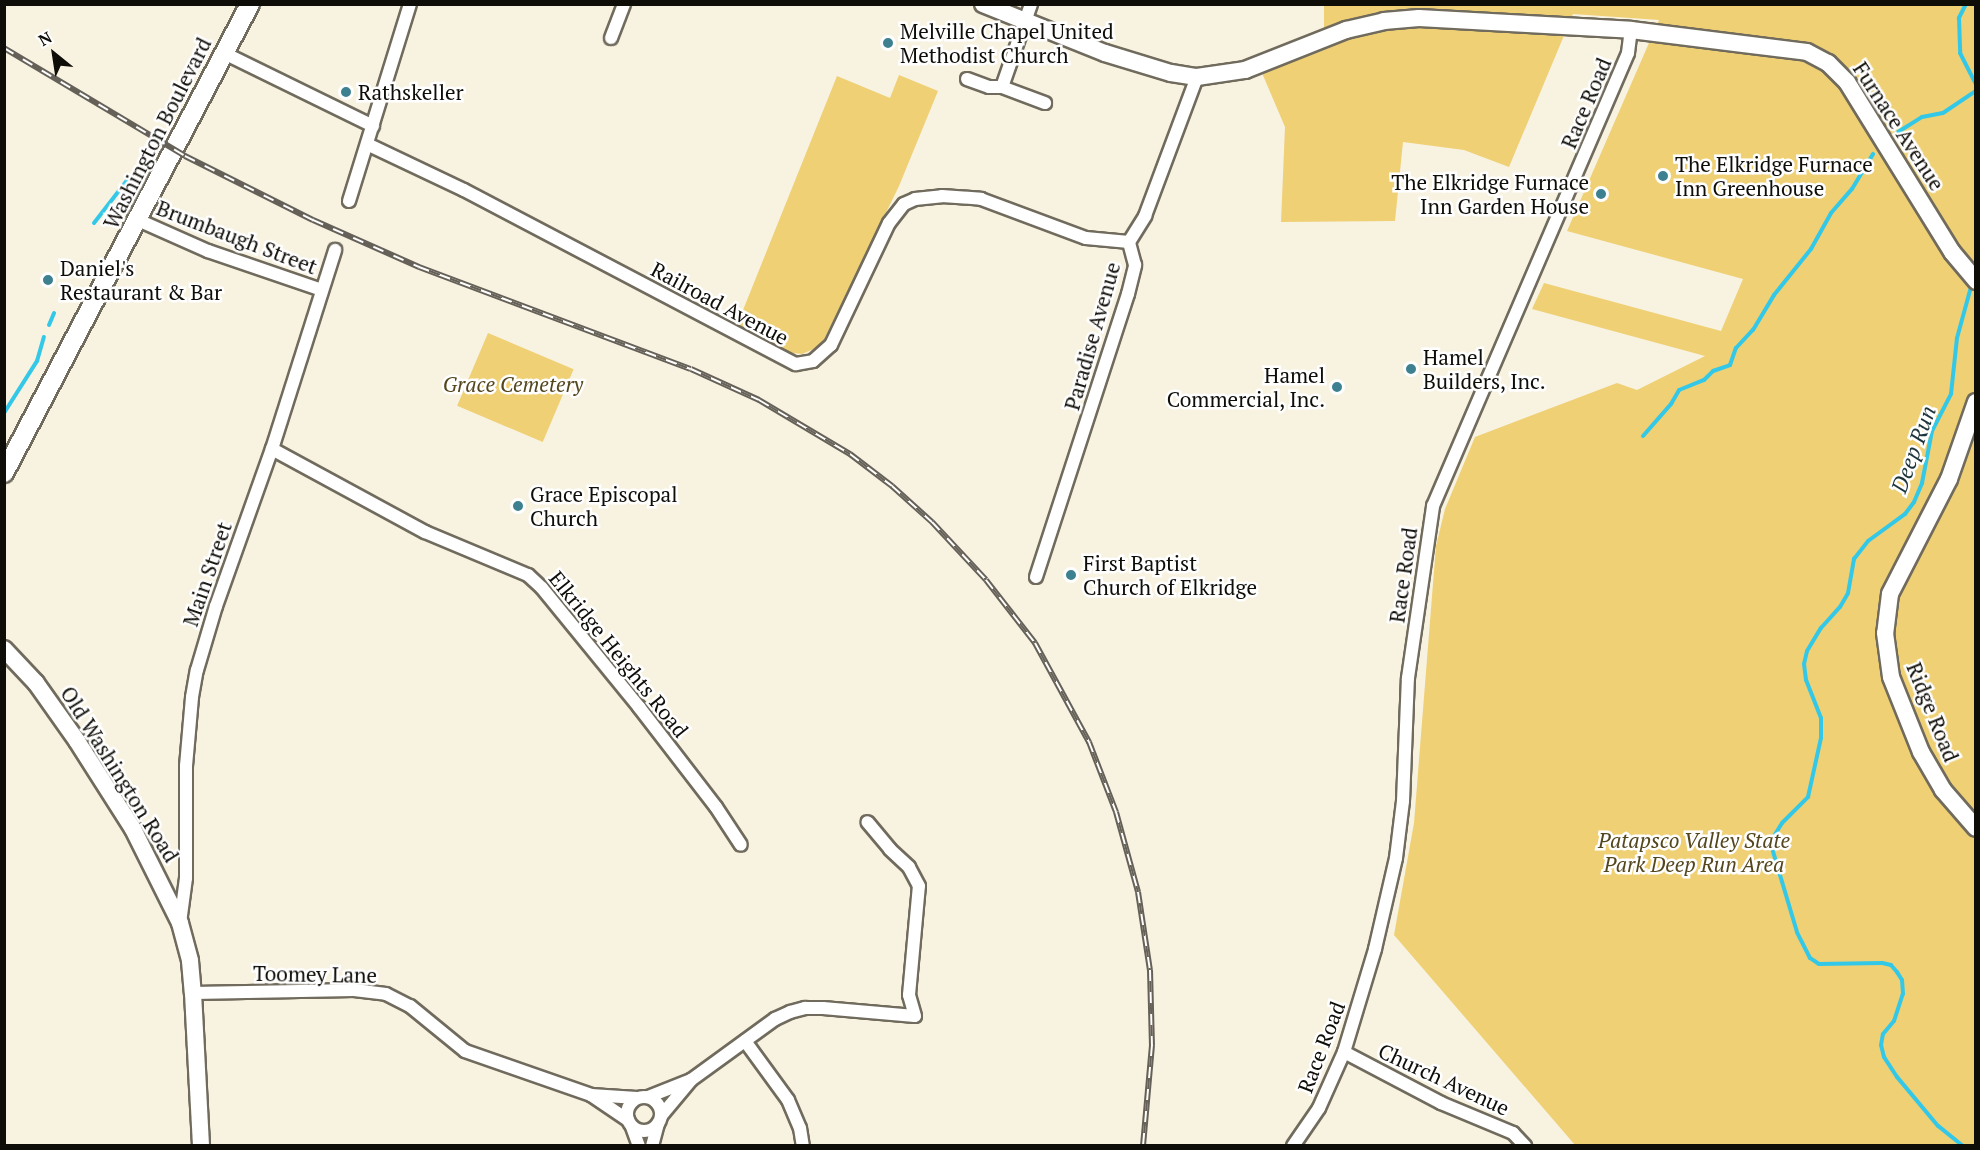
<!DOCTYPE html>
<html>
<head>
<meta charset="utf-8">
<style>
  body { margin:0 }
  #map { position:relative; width:1980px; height:1150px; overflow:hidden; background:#f8f2e1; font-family:"PT Serif",serif }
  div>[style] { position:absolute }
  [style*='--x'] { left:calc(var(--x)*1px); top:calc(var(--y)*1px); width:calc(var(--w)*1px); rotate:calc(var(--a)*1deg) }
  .green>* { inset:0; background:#efd075; transform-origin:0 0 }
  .stream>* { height:4px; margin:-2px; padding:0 2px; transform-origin:2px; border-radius:2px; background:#33c8e8 }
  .roads { filter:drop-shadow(2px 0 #706b5d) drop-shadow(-2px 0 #706b5d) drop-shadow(0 2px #706b5d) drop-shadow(0 -2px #706b5d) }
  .street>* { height:12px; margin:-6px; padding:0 6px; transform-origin:6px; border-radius:6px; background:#fff }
  .street>.ring { margin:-6px; padding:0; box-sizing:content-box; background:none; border:12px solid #fff; border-radius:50% }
  .secondary>* { height:16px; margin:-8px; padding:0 8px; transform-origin:8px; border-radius:8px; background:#fff }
  .primary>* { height:18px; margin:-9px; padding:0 9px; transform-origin:9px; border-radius:9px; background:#fff }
  .rail>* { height:6px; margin-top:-3px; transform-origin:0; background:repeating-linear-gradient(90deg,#fff 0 11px,#656158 0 22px); box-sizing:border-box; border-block:2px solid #656158 }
  .dots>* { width:16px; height:16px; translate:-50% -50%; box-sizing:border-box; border:3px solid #fff; border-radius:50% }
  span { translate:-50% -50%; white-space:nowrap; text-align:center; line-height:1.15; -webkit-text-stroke:5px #fff; paint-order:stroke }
  .poi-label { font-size:21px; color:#0f0d08 }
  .left { translate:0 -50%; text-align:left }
  .right { translate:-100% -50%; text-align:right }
  .street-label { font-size:21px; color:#0f0d08 }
  .park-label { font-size:21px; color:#54461c; font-style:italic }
  .water-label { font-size:22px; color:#1c343a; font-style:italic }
  .frame { position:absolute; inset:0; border:6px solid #0f0d08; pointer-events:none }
  .north { position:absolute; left:24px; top:24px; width:60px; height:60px; -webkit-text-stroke:4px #fff; paint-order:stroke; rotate:330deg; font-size:16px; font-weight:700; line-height:24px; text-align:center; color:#0f0d08 }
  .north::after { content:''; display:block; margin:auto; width:21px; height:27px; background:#0f0d08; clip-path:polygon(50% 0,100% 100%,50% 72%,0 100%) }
</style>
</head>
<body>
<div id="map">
  <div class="green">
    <i style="clip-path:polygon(1324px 5px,1975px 5px,1975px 1145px,1575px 1145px,1394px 935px,1414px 823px,1436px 546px,1445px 509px,1475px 437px,1617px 383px,1637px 390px,1705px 356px,1532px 309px,1544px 283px,1721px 331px,1743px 279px,1567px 231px,1659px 20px,1573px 14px,1509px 167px,1464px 150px,1403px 142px,1395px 221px,1281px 222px,1285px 127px,1262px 73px,1324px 50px)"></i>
    <i style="clip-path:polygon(899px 75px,938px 91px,899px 186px,821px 346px,802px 354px,784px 352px,737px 325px,837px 76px,890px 98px)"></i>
    <i style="left:488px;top:333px;width:93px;height:79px;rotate:23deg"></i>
  </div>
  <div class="stream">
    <i style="--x:1966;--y:4;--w:16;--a:117"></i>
    <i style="--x:1959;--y:18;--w:35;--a:88"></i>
    <i style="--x:1960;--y:53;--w:36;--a:63"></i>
    <i style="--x:1898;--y:132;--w:28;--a:-32"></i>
    <i style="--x:1922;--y:117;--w:21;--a:-11"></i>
    <i style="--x:1943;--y:113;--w:40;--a:-34"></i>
    <i style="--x:94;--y:223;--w:56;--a:-52.3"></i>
    <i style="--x:49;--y:325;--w:13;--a:-67"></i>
    <i style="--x:4;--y:413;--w:62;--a:-57.6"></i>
    <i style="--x:37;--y:361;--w:25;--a:-74"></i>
    <i style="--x:1643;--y:436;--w:43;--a:-48.8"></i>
    <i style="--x:1671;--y:404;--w:16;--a:-60"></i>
    <i style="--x:1679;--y:390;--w:27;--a:-22"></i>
    <i style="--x:1704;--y:380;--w:13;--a:-45"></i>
    <i style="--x:1713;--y:371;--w:18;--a:-19"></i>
    <i style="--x:1730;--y:365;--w:18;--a:-71"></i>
    <i style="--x:1736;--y:348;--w:25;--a:-47"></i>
    <i style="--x:1753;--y:330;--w:41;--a:-59"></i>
    <i style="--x:1774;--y:295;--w:59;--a:-51.2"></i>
    <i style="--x:1811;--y:249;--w:41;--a:-60.9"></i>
    <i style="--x:1831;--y:213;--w:32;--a:-49"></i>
    <i style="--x:1852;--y:189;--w:41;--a:-59"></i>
    <i style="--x:1963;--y:1146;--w:32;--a:-141"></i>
    <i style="--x:1938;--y:1126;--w:64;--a:-129.9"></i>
    <i style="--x:1897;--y:1077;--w:24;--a:-123"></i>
    <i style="--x:1884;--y:1057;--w:12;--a:-104"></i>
    <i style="--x:1881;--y:1045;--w:11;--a:-80"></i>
    <i style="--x:1883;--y:1034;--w:17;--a:-50"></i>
    <i style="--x:1894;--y:1021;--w:28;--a:-72"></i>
    <i style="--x:1903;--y:994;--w:14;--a:-94"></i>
    <i style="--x:1902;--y:980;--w:9;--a:-122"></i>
    <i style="--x:1897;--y:972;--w:9;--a:-131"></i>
    <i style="--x:1891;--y:965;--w:9;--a:-167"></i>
    <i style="--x:1882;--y:963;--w:63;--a:179.1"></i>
    <i style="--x:1819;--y:964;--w:11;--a:-146"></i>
    <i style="--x:1810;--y:958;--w:29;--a:-117"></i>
    <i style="--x:1797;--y:932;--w:88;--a:-106.6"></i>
    <i style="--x:1772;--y:848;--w:12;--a:-81"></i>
    <i style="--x:1774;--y:836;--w:15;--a:-58"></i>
    <i style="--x:1782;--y:823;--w:37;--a:-45"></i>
    <i style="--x:1808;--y:797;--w:60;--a:-77.6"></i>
    <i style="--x:1821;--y:738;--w:20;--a:-90"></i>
    <i style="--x:1821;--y:718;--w:41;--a:-111.5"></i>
    <i style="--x:1806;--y:680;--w:16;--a:-97"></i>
    <i style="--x:1804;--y:664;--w:13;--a:-77"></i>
    <i style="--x:1807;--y:651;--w:27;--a:-59"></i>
    <i style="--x:1821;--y:628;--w:28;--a:-48"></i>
    <i style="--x:1840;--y:607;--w:16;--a:-60"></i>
    <i style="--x:1848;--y:593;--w:35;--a:-80"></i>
    <i style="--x:1854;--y:559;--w:23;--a:-52"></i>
    <i style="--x:1868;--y:541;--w:46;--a:-36.1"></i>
    <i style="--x:1905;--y:514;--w:15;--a:-53"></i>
    <i style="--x:1914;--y:502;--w:21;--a:-67"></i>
    <i style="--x:1922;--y:483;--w:53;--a:-79.1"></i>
    <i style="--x:1932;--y:431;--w:42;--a:-62.8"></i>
    <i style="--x:1951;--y:394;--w:56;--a:-83.9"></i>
    <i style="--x:1957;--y:338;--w:57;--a:-74.7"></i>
  </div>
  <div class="roads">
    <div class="street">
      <i style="--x:611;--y:38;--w:36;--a:-69"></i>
      <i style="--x:224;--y:53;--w:166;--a:26.1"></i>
      <i style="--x:967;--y:79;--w:23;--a:20"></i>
      <i style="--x:989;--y:87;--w:13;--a:0"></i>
      <i style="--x:1002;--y:87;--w:46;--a:20.4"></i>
      <i style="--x:1002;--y:87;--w:88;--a:-70.7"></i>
      <i style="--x:367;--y:144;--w:107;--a:25.4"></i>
      <i style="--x:464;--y:190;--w:375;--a:27.7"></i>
      <i style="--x:796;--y:364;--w:17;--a:-10"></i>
      <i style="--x:813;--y:361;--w:24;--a:-42"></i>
      <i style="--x:831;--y:345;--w:135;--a:-64.6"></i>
      <i style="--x:889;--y:223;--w:24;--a:-52"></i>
      <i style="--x:904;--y:204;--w:12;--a:-24"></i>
      <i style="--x:915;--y:199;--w:27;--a:-6"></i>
      <i style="--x:942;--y:196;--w:39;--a:4"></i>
      <i style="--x:981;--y:199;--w:112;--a:20.4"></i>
      <i style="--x:1086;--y:238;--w:43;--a:5.3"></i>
      <i style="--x:349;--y:201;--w:206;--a:-72.8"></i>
      <i style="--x:138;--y:220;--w:77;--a:23.9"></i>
      <i style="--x:208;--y:251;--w:120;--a:18.9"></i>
      <i style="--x:272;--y:449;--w:174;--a:28.5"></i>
      <i style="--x:425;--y:532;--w:112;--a:22.7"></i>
      <i style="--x:528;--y:575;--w:19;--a:43"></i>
      <i style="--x:542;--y:588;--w:154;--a:50.8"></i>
      <i style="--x:639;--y:707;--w:126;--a:52.4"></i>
      <i style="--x:716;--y:807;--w:45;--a:56.7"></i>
      <i style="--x:1036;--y:577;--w:298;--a:-72"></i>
      <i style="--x:1128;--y:294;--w:30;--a:-76"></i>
      <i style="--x:1135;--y:265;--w:24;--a:-105"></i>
      <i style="--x:1129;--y:242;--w:31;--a:-58"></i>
      <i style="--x:1145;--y:216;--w:148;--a:-69.5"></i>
      <i style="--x:180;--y:923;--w:45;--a:-82.4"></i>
      <i style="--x:186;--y:878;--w:112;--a:-90"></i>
      <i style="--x:186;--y:766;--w:69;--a:-85"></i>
      <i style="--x:192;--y:697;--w:27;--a:-80"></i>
      <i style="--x:197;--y:670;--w:67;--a:-73.5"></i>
      <i style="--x:216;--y:606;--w:167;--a:-70.4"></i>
      <i style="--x:272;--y:449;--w:209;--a:-72.4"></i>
      <i style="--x:193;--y:993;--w:161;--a:-1.1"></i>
      <i style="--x:354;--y:990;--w:32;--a:7"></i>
      <i style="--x:386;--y:994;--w:27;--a:27"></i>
      <i style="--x:410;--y:1006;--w:71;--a:39.3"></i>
      <i style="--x:465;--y:1051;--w:133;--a:19.2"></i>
      <i style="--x:591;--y:1095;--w:45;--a:34"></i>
      <i style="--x:745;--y:1041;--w:73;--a:53.9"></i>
      <i style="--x:788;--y:1100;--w:30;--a:67"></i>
      <i style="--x:800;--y:1128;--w:18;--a:81"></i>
      <i style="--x:1344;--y:1052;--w:110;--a:27.7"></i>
      <i style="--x:1441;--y:1103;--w:78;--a:22.6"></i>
      <i style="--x:1513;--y:1133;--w:18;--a:47"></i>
      <i style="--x:591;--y:1095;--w:46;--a:3.7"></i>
      <i class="ring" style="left:627px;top:1097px;width:22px;height:22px"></i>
      <i style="--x:648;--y:1097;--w:46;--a:-21.6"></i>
      <i style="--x:691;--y:1080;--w:104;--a:-36"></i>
      <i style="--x:775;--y:1019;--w:17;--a:-25"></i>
      <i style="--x:790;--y:1012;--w:16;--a:-15"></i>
      <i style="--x:805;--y:1008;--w:18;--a:0"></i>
      <i style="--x:823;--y:1008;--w:92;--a:5"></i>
      <i style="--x:915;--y:1016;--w:22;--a:-106"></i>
      <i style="--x:909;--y:995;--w:109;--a:-84.8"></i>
      <i style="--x:919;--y:886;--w:21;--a:-118"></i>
      <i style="--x:909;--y:867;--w:26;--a:-137"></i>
      <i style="--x:890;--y:849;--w:35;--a:-130"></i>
      <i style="--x:661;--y:1116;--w:47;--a:-50.2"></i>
      <i style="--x:632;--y:1127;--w:20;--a:70"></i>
      <i style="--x:652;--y:1146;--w:23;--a:-75"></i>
      <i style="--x:1293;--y:1146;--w:46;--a:-55.6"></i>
      <i style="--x:1319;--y:1108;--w:61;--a:-65.9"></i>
      <i style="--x:1344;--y:1052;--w:108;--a:-73.2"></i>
      <i style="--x:1375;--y:949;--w:93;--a:-77"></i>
      <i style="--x:1396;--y:858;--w:57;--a:-83"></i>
      <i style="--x:1403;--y:801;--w:123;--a:-87.7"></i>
      <i style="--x:1408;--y:678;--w:174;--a:-81.7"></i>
      <i style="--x:1433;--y:506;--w:493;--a:-66.7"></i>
      <i style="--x:1628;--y:53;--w:23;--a:-83"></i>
    </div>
    <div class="secondary">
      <i style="--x:983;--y:4;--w:131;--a:21.9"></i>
      <i style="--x:1105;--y:53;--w:69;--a:16.9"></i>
      <i style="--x:1171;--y:73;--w:26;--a:9"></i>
      <i style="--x:1197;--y:77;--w:49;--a:-8.3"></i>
      <i style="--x:1245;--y:70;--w:109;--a:-21.6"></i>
      <i style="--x:1346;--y:30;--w:39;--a:-13"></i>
      <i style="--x:1384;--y:21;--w:35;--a:-5"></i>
      <i style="--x:1419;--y:18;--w:212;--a:3.2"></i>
      <i style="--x:1631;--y:30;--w:177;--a:7.1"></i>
      <i style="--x:1807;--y:52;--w:24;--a:28"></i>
      <i style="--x:1828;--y:63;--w:27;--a:45"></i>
      <i style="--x:1847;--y:82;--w:200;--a:58.3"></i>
      <i style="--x:1952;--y:252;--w:38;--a:50"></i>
      <i style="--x:1976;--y:402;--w:82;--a:109.3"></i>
      <i style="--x:1949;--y:479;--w:129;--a:117.2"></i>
      <i style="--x:1890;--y:594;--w:39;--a:97"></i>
      <i style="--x:1885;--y:633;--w:44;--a:82.2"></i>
      <i style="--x:1891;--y:677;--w:81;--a:68.2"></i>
      <i style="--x:1921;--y:752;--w:44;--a:59.9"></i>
      <i style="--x:1943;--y:790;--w:50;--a:49"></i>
      <i style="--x:4;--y:649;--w:47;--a:46.7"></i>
      <i style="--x:36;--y:683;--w:71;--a:54.7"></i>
      <i style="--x:77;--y:741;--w:104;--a:57.5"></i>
      <i style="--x:133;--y:829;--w:105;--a:63.4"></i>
      <i style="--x:180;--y:923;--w:39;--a:75"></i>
      <i style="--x:190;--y:961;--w:32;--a:85"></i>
      <i style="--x:193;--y:993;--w:153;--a:87"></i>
    </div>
    <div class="primary">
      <i style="--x:4;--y:473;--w:530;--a:-62.32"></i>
    </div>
  </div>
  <div class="rail">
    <i style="--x:4;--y:48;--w:211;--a:30.8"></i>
    <i style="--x:185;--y:156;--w:143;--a:26.6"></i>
    <i style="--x:313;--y:220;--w:116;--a:23.9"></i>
    <i style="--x:419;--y:267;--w:290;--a:20.6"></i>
    <i style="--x:691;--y:369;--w:75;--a:24.5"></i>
    <i style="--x:759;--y:400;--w:106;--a:30.7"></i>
    <i style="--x:850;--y:454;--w:53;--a:37.3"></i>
    <i style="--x:892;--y:486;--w:54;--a:42"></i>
    <i style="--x:932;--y:522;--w:79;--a:47"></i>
    <i style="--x:986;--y:580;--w:80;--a:52.1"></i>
    <i style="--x:1035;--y:643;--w:113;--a:61.4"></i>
    <i style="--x:1089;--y:742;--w:75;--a:68.9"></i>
    <i style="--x:1116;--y:812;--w:83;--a:74.6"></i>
    <i style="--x:1138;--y:892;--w:79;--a:81.3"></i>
    <i style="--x:1150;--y:970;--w:75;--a:88.5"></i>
    <i style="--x:1152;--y:1045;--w:101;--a:95.1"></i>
  </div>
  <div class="dots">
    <i style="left:888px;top:43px;background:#3d8090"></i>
    <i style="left:346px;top:92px;background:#3d8090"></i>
    <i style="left:1663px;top:176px;background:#3d8090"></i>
    <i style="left:1601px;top:194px;background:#3d8090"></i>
    <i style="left:48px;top:280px;background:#3d8090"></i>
    <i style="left:1411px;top:369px;background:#3d8090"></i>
    <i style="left:1337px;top:387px;background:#3d8090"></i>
    <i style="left:518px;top:506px;background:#3d8090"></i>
    <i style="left:1071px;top:575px;background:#3d8090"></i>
  </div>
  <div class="poi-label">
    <span class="left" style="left:900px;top:43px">Melville Chapel United<br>Methodist Church</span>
    <span class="left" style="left:358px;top:92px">Rathskeller</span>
    <span class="left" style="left:1675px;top:176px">The Elkridge Furnace<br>Inn Greenhouse</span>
    <span class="right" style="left:1589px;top:194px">The Elkridge Furnace<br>Inn Garden House</span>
    <span class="left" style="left:60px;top:280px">Daniel's<br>Restaurant &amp; Bar</span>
    <span class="left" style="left:1423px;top:369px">Hamel<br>Builders, Inc.</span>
    <span class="right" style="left:1325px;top:387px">Hamel<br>Commercial, Inc.</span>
    <span class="left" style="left:530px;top:506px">Grace Episcopal<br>Church</span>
    <span class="left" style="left:1083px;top:575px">First Baptist<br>Church of Elkridge</span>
  </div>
  <div class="street-label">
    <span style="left:1586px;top:103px;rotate:-67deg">Race Road</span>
    <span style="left:1899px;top:126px;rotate:57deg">Furnace Avenue</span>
    <span style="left:157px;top:133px;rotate:-63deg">Washington Boulevard</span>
    <span style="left:237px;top:237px;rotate:21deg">Brumbaugh Street</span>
    <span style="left:720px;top:303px;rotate:28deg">Railroad Avenue</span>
    <span style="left:1092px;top:336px;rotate:-74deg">Paradise Avenue</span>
    <span style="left:207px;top:574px;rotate:-71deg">Main Street</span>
    <span style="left:1403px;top:575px;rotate:-82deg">Race Road</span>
    <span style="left:619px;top:654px;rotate:51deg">Elkridge Heights Road</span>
    <span style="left:1933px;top:712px;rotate:68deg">Ridge Road</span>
    <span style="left:120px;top:774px;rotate:58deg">Old Washington Road</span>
    <span style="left:315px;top:974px;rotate:1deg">Toomey Lane</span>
    <span style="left:1321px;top:1047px;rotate:-69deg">Race Road</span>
    <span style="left:1444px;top:1079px;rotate:25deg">Church Avenue</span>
  </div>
  <div class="park-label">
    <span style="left:513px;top:384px">Grace Cemetery</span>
    <span style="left:1694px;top:852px">Patapsco Valley State<br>Park Deep Run Area</span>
  </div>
  <div class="water-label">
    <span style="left:1913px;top:449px;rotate:-70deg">Deep Run</span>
  </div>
  <div class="frame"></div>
  <div class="north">N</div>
</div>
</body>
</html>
